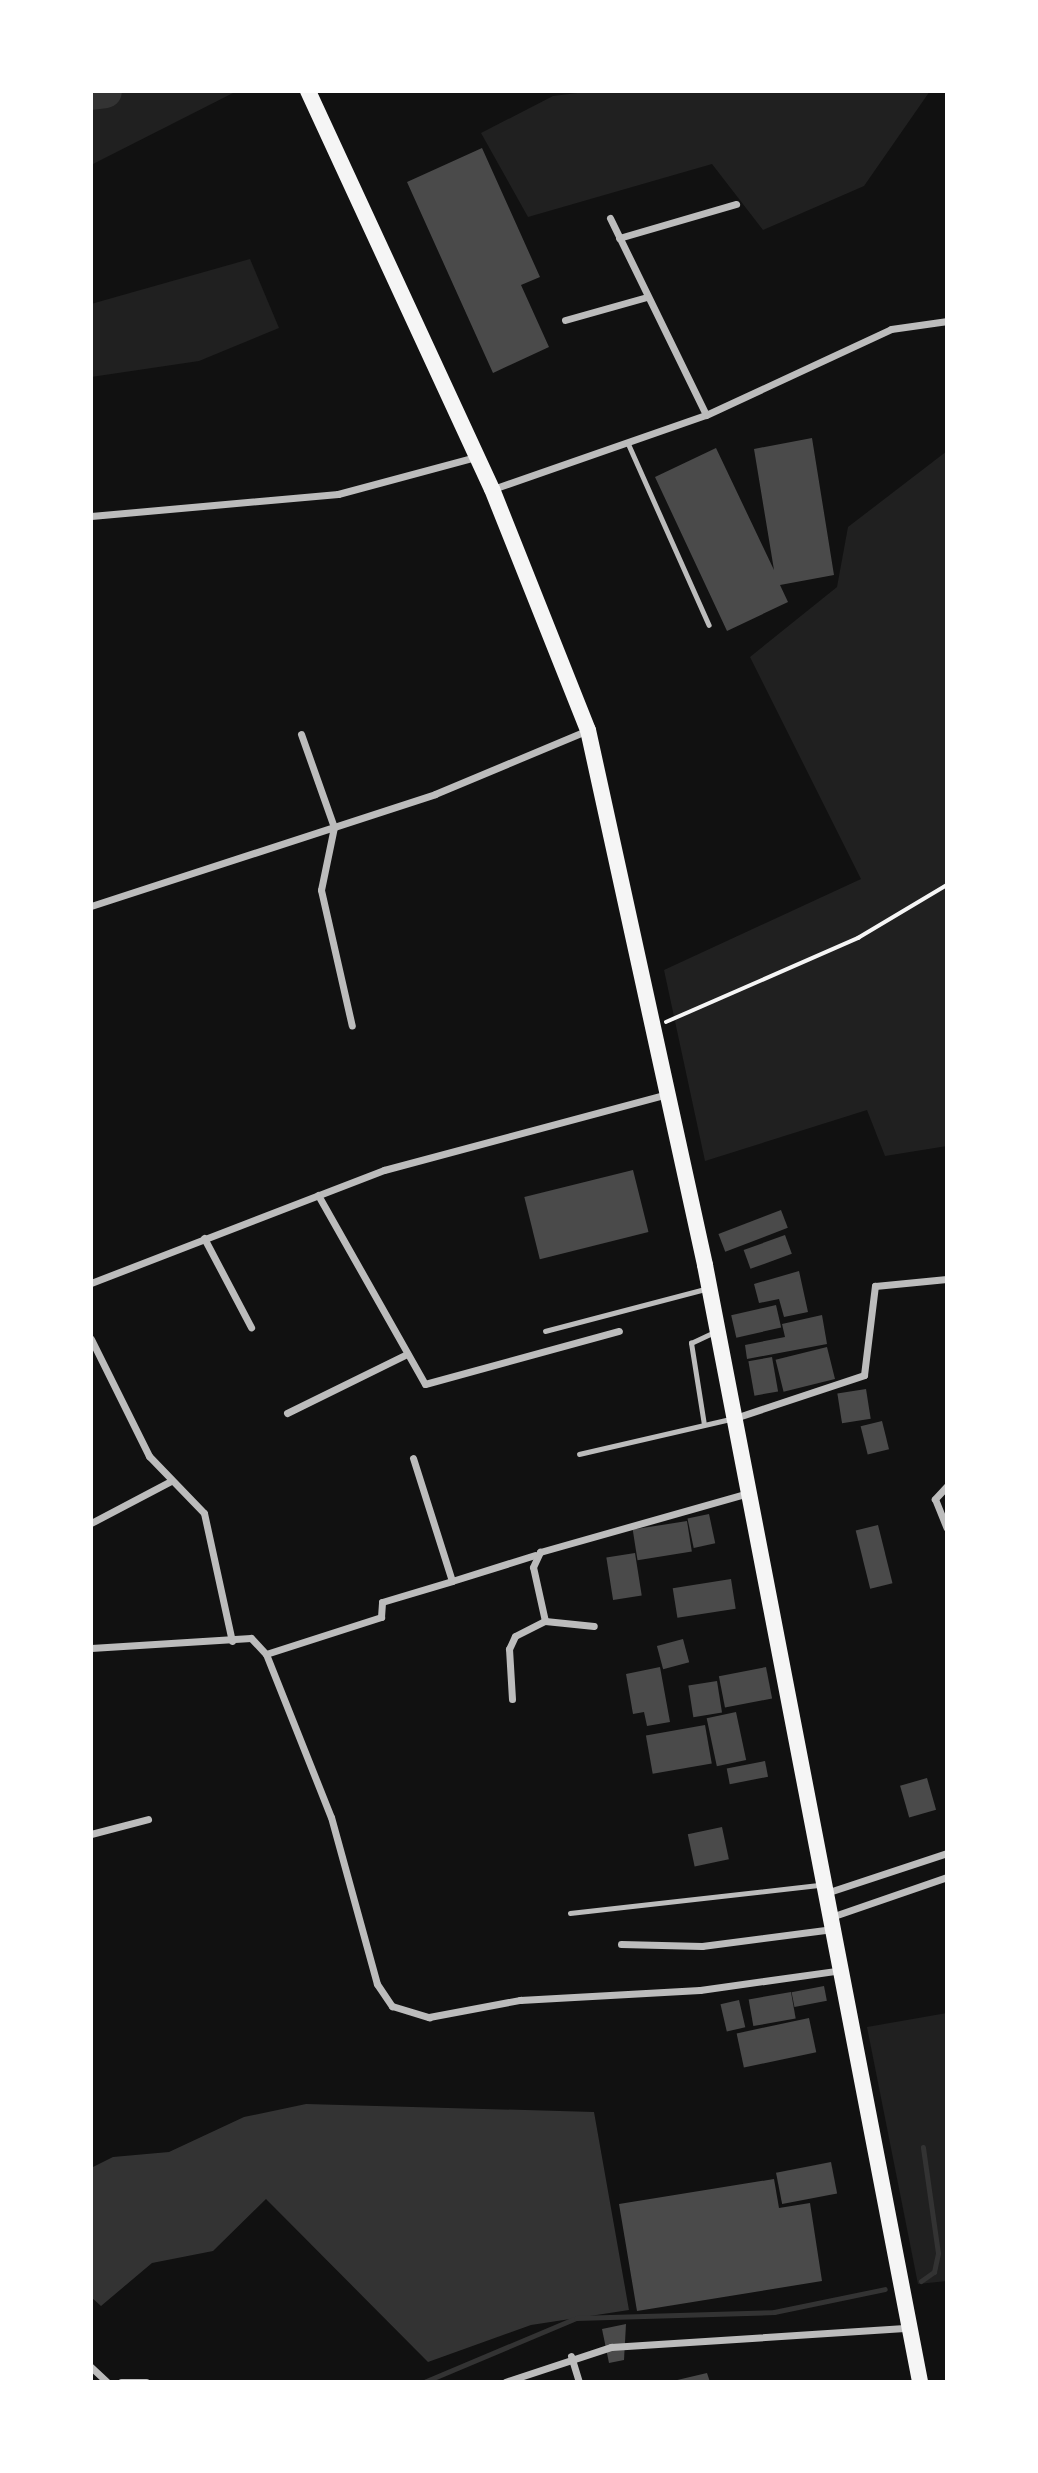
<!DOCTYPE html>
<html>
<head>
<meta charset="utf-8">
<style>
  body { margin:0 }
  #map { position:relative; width:1038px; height:2473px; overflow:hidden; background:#111; font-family:Cabin,sans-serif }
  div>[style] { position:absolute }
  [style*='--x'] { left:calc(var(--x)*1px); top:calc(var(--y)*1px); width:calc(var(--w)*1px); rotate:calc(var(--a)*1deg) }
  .green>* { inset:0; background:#202020 }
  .water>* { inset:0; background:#333 }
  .stream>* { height:5px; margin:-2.5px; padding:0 2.5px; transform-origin:2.5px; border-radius:2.5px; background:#333 }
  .river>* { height:33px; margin:-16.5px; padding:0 16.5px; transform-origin:16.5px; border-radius:16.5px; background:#333 }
  .building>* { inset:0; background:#4a4a4a; transform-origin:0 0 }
  .path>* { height:3.5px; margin:-1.75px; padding:0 1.75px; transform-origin:1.75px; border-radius:1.75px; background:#f5f5f5 }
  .service>* { height:4.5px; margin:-2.25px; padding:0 2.25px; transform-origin:2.25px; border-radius:2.25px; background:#bcbcbc }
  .minor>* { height:7px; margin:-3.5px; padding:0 3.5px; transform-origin:3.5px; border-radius:3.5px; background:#bcbcbc }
  .primary>* { height:16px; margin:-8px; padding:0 8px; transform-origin:8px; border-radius:8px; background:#f5f5f5 }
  span { translate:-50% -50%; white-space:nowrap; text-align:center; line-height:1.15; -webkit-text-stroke:6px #fff; paint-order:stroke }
  .frame { position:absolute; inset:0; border:93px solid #fff; pointer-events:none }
</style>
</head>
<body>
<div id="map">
  <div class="green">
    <i style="clip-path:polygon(91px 91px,237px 91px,91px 165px)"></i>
    <i style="clip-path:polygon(594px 91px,930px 91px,864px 186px,763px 230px,712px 164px,528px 217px,481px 133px,553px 96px)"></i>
    <i style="clip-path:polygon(250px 259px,279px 328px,199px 361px,91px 377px,91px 304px)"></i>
    <i style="clip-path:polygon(947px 451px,947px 1146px,885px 1156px,867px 1110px,705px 1161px,664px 970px,861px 879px,750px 657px,837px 587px,848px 527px)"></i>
    <i style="clip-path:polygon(947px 2013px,947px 2281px,918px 2284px,867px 2027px)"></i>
  </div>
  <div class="water">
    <i style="clip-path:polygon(306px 2104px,594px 2112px,629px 2310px,531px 2325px,428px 2362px,266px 2199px,213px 2251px,152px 2263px,101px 2306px,91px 2297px,91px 2168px,113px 2157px,169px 2152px,244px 2117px)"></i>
  </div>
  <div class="stream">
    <i style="--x:921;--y:2281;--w:16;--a:-35"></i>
    <i style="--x:934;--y:2272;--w:19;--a:-78"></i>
    <i style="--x:938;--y:2253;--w:107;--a:-98.1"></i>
    <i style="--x:424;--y:2382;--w:165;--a:-22.8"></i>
    <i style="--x:576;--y:2318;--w:198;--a:-1.7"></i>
    <i style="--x:774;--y:2312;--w:113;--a:-11.7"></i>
  </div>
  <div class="river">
    <i style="--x:91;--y:93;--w:14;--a:-8"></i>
  </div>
  <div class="building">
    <i style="clip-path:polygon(482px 148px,540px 277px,521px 285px,549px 347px,493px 373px,407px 182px)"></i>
    <i style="clip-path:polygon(812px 438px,834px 575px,780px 585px,788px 602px,727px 631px,655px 477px,716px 448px,774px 570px,754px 449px)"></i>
    <i style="left:633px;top:1170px;width:64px;height:112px;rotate:76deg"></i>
    <i style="left:781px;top:1210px;width:19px;height:67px;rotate:69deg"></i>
    <i style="left:785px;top:1235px;width:20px;height:44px;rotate:70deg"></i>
    <i style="clip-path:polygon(799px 1271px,808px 1312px,784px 1317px,779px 1299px,759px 1303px,754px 1284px)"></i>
    <i style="left:776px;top:1305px;width:23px;height:46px;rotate:77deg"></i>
    <i style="clip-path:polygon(822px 1315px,827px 1344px,747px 1359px,745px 1345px,785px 1337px,782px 1324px)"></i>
    <i style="left:827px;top:1347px;width:33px;height:53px;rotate:76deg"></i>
    <i style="left:772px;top:1357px;width:35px;height:24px;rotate:80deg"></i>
    <i style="left:866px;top:1389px;width:30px;height:29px;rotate:81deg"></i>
    <i style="left:882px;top:1421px;width:29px;height:22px;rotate:76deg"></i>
    <i style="left:709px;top:1514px;width:30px;height:22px;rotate:78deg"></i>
    <i style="left:687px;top:1521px;width:31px;height:55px;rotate:81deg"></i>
    <i style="left:878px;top:1525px;width:60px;height:23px;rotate:76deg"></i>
    <i style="left:635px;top:1553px;width:43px;height:29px;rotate:81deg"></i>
    <i style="left:731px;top:1579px;width:30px;height:59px;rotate:81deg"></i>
    <i style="left:683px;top:1639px;width:24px;height:27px;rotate:75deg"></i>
    <i style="clip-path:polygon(660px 1667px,670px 1722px,647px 1726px,644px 1712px,633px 1714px,626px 1674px)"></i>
    <i style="left:766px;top:1667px;width:32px;height:48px;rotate:79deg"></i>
    <i style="left:717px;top:1681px;width:32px;height:29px;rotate:81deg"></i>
    <i style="left:736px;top:1712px;width:49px;height:30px;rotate:78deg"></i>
    <i style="left:705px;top:1725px;width:39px;height:60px;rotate:80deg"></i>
    <i style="left:765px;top:1761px;width:16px;height:39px;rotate:79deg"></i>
    <i style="left:927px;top:1778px;width:33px;height:28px;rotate:74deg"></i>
    <i style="left:722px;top:1827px;width:33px;height:35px;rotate:78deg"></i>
    <i style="left:824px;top:1986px;width:15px;height:33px;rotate:79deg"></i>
    <i style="left:791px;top:1992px;width:27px;height:43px;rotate:80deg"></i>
    <i style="left:739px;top:2000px;width:28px;height:19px;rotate:77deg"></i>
    <i style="left:809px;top:2018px;width:35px;height:74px;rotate:78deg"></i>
    <i style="left:831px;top:2162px;width:32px;height:56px;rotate:79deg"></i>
    <i style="clip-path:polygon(774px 2179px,779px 2208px,810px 2203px,822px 2281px,637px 2311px,619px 2204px)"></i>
    <i style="clip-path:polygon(626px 2324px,624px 2360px,609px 2363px,602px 2329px)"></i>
    <i style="clip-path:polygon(707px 2373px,710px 2382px,673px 2382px,673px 2381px)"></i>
  </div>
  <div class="path">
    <i style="--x:666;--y:1022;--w:210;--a:-23.6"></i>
    <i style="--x:858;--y:938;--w:104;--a:-30.8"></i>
  </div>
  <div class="service">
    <i style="--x:628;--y:443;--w:199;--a:66"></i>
    <i style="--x:545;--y:1331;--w:165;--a:-14.7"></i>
    <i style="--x:704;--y:1425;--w:83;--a:-99"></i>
    <i style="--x:691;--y:1343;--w:26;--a:-25"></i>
    <i style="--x:579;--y:1454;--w:156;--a:-13"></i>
    <i style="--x:570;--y:1913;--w:252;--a:-6.4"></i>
  </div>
  <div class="minor">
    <i style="--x:610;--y:218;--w:219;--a:64"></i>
    <i style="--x:619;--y:238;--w:122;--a:-16.2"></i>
    <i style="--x:565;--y:320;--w:85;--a:-15.7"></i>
    <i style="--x:493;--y:489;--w:225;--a:-19.2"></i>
    <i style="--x:706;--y:415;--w:204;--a:-24.9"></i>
    <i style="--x:891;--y:329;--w:57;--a:-8.1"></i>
    <i style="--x:91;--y:516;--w:248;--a:-5.1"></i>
    <i style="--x:338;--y:494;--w:143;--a:-15"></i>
    <i style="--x:301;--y:734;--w:99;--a:70.5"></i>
    <i style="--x:334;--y:827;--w:64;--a:101.7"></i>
    <i style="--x:321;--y:890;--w:139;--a:77.2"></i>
    <i style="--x:91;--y:906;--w:362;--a:-18"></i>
    <i style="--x:435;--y:794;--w:166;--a:-22.7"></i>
    <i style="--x:318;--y:1195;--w:217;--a:60.5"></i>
    <i style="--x:425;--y:1384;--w:201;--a:-15.3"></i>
    <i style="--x:204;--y:1238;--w:101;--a:62.2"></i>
    <i style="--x:91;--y:1283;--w:314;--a:-21.1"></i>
    <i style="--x:384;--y:1170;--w:294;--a:-15"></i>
    <i style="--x:91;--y:1339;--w:131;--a:63.6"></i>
    <i style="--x:149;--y:1456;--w:79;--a:46"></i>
    <i style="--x:204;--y:1513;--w:131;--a:77.7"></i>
    <i style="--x:287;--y:1413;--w:134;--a:-26.2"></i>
    <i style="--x:735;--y:1418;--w:136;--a:-18.4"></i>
    <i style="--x:864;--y:1375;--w:90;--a:-83"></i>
    <i style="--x:875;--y:1286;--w:72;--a:-5.6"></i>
    <i style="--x:947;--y:1486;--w:18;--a:133"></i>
    <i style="--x:935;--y:1499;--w:31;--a:68"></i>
    <i style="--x:91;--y:1523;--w:90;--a:-27.7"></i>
    <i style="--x:452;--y:1581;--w:87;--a:-17.4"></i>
    <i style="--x:545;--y:1621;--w:55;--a:-102.5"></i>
    <i style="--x:533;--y:1567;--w:17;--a:-65"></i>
    <i style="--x:540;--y:1552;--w:217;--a:-15.8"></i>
    <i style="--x:91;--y:1648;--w:160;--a:-3.6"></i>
    <i style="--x:251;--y:1638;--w:22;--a:47"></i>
    <i style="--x:266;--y:1654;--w:175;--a:68.3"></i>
    <i style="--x:331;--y:1817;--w:173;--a:74.6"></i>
    <i style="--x:377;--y:1984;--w:27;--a:56"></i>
    <i style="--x:392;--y:2006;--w:39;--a:17"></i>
    <i style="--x:429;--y:2017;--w:93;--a:-10.6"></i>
    <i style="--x:520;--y:2000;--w:180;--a:-3.2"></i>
    <i style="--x:700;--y:1990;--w:143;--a:-8"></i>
    <i style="--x:266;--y:1654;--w:121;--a:-17.8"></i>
    <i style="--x:381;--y:1617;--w:15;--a:-86"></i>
    <i style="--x:382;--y:1602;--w:73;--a:-16.7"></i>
    <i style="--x:452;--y:1581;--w:129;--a:-107.6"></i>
    <i style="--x:512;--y:1699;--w:50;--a:-93.4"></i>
    <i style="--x:509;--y:1649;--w:14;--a:-65"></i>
    <i style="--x:515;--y:1636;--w:34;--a:-27"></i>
    <i style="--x:545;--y:1621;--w:49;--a:5.8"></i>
    <i style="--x:91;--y:1834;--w:59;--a:-14.7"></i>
    <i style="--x:829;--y:1892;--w:124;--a:-18.3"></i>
    <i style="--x:834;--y:1916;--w:120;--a:-19"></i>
    <i style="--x:621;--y:1944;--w:81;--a:1.4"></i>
    <i style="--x:702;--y:1946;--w:132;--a:-7.4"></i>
    <i style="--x:571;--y:2356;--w:27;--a:73"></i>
    <i style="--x:91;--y:2367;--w:22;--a:43"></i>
    <i style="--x:121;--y:2382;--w:25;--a:0"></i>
    <i style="--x:505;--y:2382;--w:112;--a:-18.3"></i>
    <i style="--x:611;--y:2347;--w:298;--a:-3.7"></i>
  </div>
  <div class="primary">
    <i style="--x:308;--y:91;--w:438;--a:65.2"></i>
    <i style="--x:492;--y:489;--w:259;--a:68.3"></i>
    <i style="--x:588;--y:730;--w:548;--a:77.66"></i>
    <i style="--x:705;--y:1265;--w:1138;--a:79.1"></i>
  </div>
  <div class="frame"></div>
</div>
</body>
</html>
